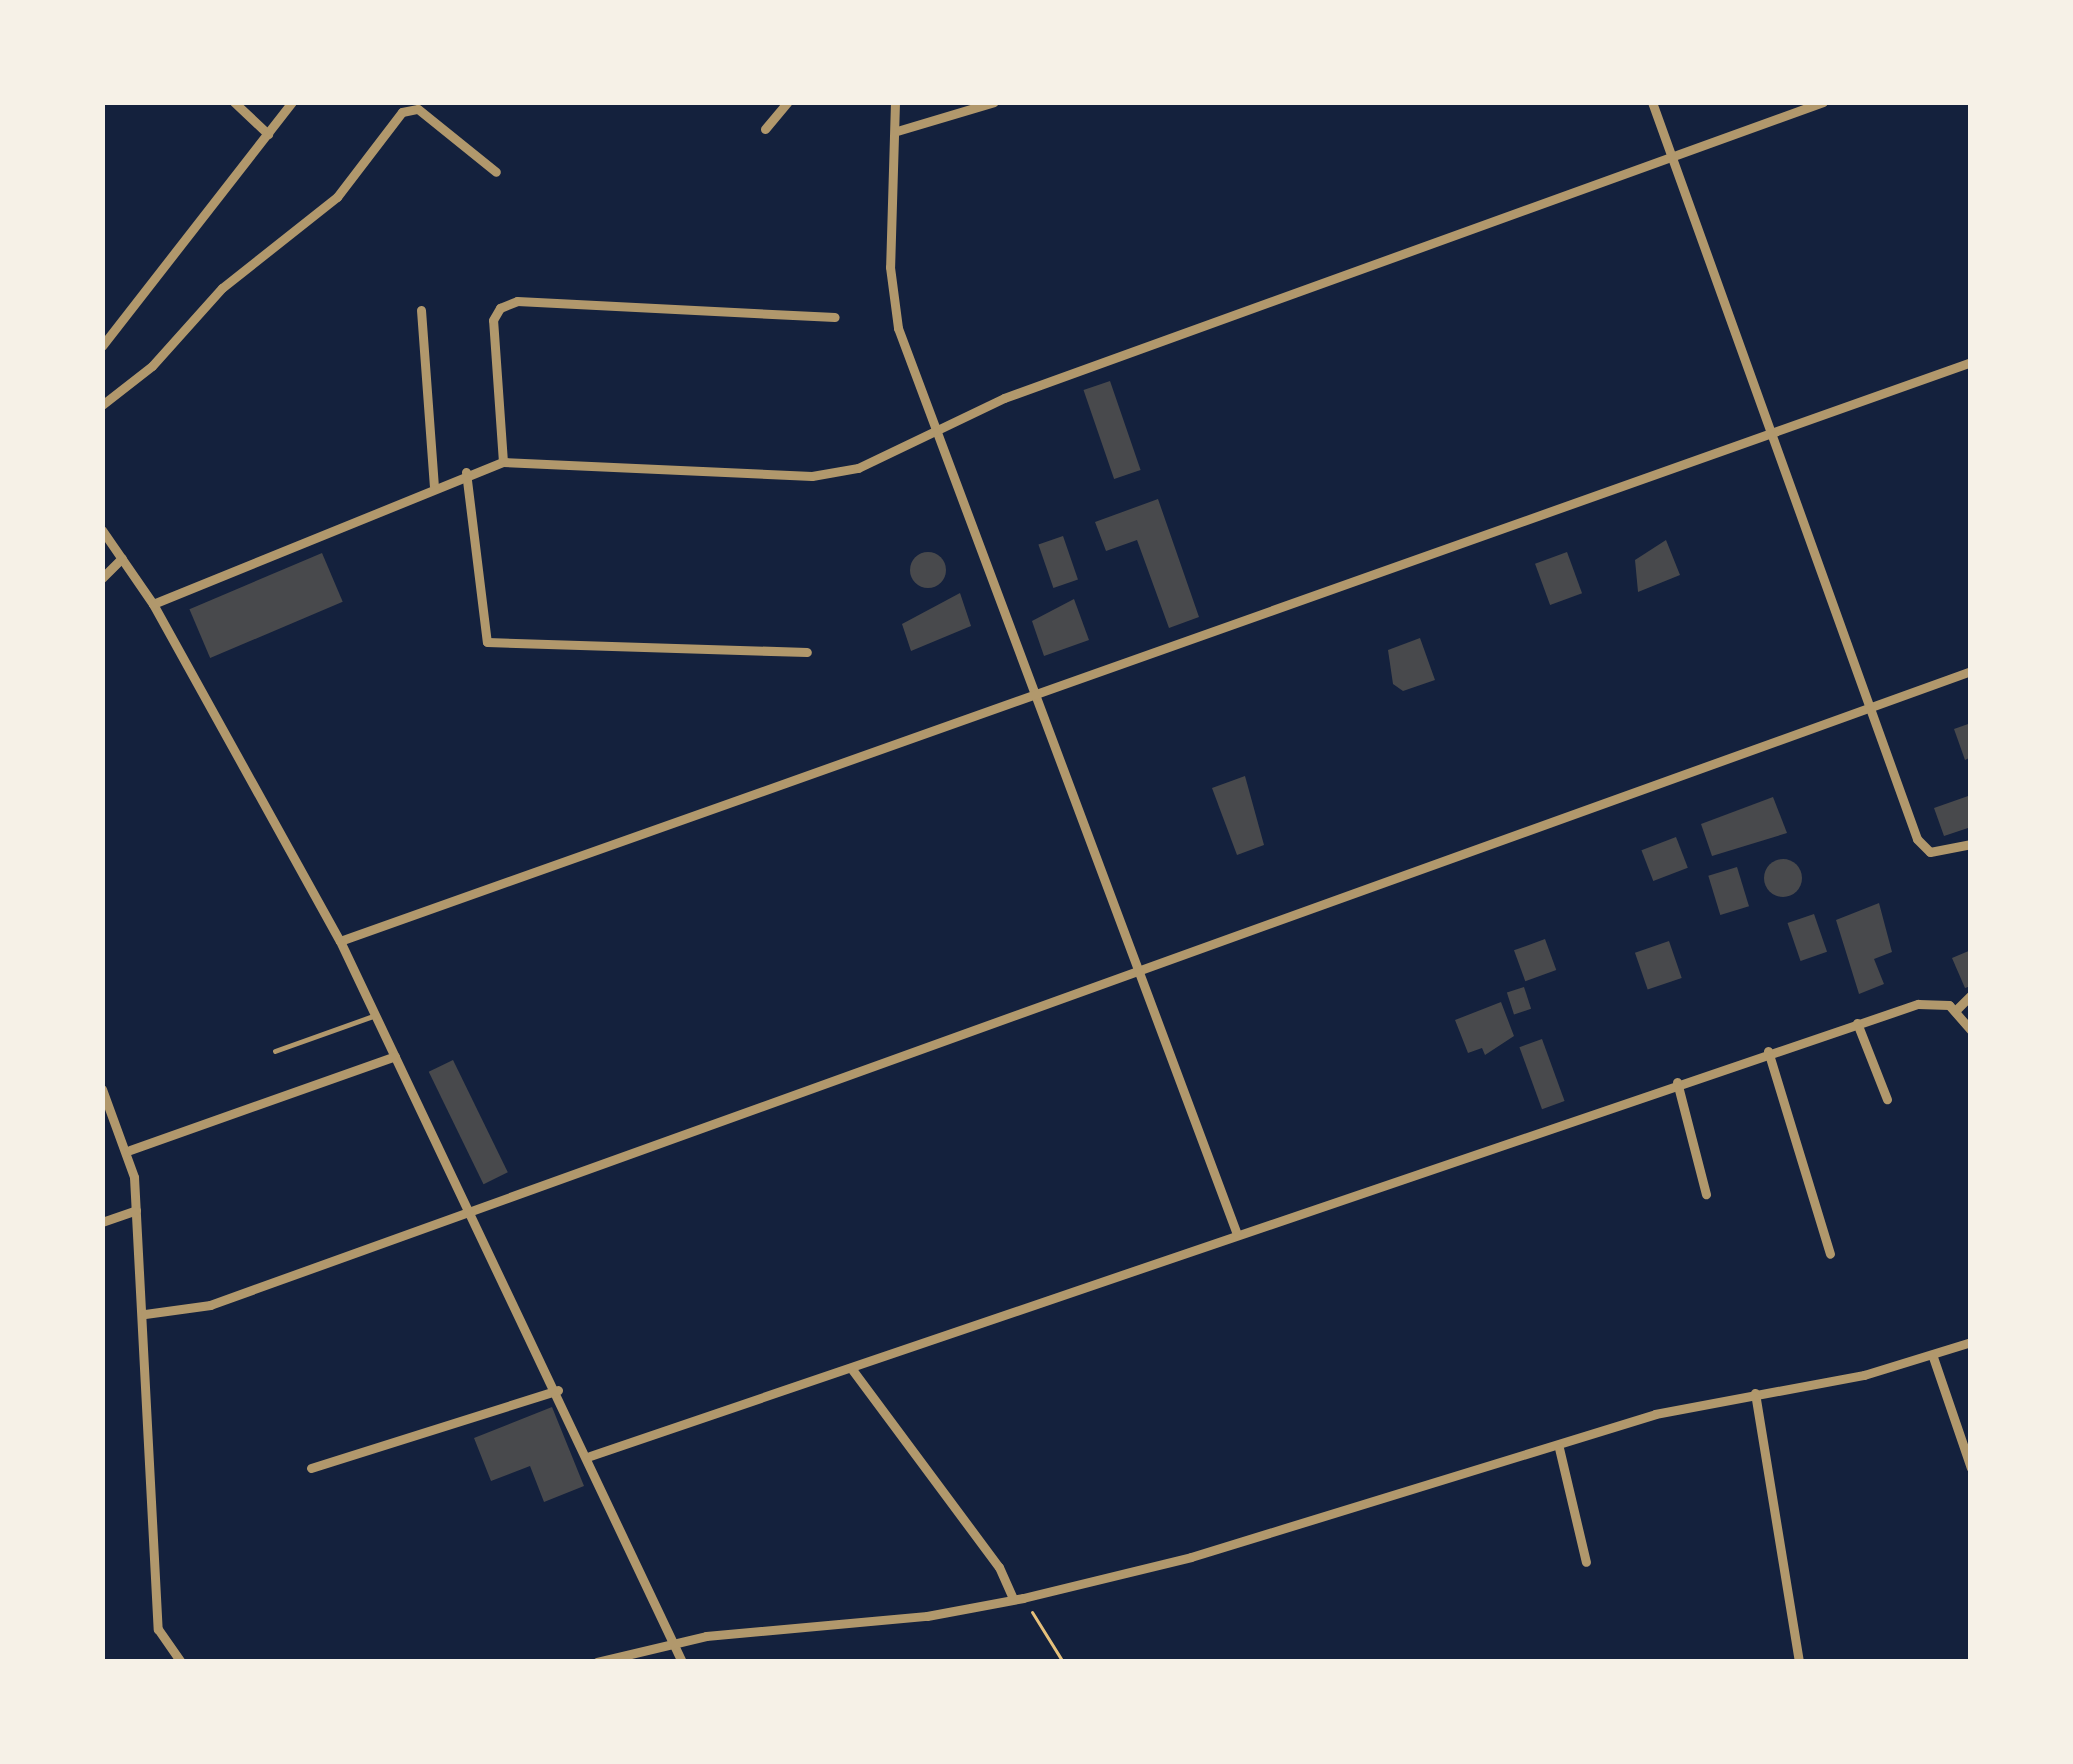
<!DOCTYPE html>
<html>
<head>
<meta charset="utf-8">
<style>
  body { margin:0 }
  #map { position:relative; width:2073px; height:1764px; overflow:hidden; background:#14213d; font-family:Signika,sans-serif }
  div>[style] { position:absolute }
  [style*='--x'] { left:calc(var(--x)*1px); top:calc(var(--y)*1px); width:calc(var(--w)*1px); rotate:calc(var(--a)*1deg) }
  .building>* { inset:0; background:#48494c; transform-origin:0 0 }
  .round { border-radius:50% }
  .path>* { height:3px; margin:-1.5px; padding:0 1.5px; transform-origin:1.5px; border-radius:1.5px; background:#e5c07b }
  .service>* { height:4.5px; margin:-2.25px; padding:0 2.25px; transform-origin:2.25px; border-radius:2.25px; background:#b1986c }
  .minor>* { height:9px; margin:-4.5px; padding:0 4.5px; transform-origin:4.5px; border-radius:4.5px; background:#b1986c }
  span { translate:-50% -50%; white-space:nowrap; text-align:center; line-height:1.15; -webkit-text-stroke:9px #f6f1e7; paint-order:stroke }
  .frame { position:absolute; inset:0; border:105px solid #f6f1e7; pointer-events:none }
</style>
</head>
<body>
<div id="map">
  <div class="building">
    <i style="left:1110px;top:381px;width:94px;height:28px;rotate:71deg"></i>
    <i style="clip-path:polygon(1158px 499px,1199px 617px,1169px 628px,1137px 540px,1106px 551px,1095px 522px)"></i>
    <i style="left:1063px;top:536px;width:46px;height:26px;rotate:71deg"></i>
    <i style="clip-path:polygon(1666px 540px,1680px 575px,1638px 592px,1635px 560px)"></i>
    <i style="left:1567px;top:552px;width:44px;height:34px;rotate:70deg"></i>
    <i class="round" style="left:910px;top:552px;width:36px;height:36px"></i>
    <i style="left:322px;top:553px;width:53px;height:144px;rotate:67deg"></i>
    <i style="clip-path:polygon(960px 593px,971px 626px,911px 651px,902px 624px)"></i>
    <i style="clip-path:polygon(1074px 599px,1089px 640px,1044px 656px,1032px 621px)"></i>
    <i style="clip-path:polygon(1420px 638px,1435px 680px,1403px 691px,1393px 684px,1388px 650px)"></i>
    <i style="clip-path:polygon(1971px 723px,1971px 757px,1965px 760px,1954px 729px)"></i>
    <i style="clip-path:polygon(1245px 776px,1264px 845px,1237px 855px,1212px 788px)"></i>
    <i style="clip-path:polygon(1971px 795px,1971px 827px,1944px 836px,1934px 808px)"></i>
    <i style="clip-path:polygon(1773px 797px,1787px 833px,1712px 856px,1701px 824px)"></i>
    <i style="left:1676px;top:837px;width:33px;height:37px;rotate:69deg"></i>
    <i class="round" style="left:1764px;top:859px;width:38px;height:38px"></i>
    <i style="left:1737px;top:867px;width:41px;height:30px;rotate:73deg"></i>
    <i style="clip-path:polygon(1879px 903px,1892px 952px,1874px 959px,1884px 984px,1859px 994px,1836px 920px)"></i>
    <i style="left:1814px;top:914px;width:40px;height:28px;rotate:71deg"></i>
    <i style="left:1545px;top:939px;width:33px;height:33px;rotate:70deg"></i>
    <i style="left:1669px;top:941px;width:39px;height:36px;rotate:71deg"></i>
    <i style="clip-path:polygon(1971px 950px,1971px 986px,1965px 988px,1952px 958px)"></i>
    <i style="left:1524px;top:987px;width:23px;height:18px;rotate:72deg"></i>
    <i style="clip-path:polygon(1501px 1002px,1514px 1036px,1485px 1055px,1482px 1048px,1468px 1053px,1455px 1020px)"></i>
    <i style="left:1542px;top:1039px;width:66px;height:24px;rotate:70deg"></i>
    <i style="left:453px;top:1060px;width:125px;height:27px;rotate:64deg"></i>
    <i style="clip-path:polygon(552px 1407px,584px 1486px,544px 1502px,530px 1466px,491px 1481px,474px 1438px)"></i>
  </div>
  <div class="path">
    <i style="--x:1032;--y:1612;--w:59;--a:58.2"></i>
  </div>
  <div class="service">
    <i style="--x:275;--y:1051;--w:107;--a:-19.6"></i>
  </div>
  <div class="minor">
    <i style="--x:234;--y:102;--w:47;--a:43.3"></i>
    <i style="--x:895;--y:102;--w:165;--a:91.7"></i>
    <i style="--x:890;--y:267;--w:62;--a:82.5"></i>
    <i style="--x:898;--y:328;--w:967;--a:69.49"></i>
    <i style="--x:1652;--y:102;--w:783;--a:70.22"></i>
    <i style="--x:1917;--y:839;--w:18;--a:45"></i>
    <i style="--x:1930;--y:852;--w:42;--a:-11"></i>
    <i style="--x:765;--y:129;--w:35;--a:-50"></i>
    <i style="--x:897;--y:131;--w:101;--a:-16.6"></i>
    <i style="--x:421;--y:310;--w:176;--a:85.8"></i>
    <i style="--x:102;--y:346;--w:309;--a:-52.1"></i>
    <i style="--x:102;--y:405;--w:63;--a:-38"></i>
    <i style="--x:152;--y:366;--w:105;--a:-48.1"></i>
    <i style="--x:222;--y:288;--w:147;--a:-38.4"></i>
    <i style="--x:337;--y:197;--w:107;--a:-52.6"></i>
    <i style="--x:402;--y:112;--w:16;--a:-11"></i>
    <i style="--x:418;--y:109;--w:100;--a:38.9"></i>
    <i style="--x:503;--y:462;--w:142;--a:-94"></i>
    <i style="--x:493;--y:320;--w:14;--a:-60"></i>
    <i style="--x:500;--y:308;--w:18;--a:-22"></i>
    <i style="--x:517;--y:301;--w:318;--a:2.9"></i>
    <i style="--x:466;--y:472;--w:171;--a:83"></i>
    <i style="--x:487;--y:642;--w:320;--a:1.8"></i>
    <i style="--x:102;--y:530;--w:90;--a:55.4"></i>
    <i style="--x:153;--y:604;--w:385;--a:61"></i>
    <i style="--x:340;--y:941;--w:798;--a:64.62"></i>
    <i style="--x:102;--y:578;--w:28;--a:-45"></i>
    <i style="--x:153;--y:604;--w:378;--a:-22.1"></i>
    <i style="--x:503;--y:462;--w:309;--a:2.6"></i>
    <i style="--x:812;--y:476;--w:47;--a:-9.9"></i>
    <i style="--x:858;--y:468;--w:162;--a:-25.6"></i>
    <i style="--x:1004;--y:398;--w:871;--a:-19.87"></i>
    <i style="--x:340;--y:941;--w:1731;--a:-19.54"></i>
    <i style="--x:1957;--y:1009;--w:20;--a:-45"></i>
    <i style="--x:1857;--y:1023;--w:82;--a:68.5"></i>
    <i style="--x:1768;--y:1051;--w:212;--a:73"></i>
    <i style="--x:1677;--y:1082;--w:116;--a:75.5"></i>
    <i style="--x:102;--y:1089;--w:94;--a:70"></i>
    <i style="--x:134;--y:1177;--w:453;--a:87"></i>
    <i style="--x:158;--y:1629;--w:40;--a:55.1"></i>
    <i style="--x:130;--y:1150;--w:281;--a:-19.5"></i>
    <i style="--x:102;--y:1222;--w:36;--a:-19"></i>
    <i style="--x:145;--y:1314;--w:66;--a:-7.9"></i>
    <i style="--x:210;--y:1305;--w:1872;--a:-19.8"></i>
    <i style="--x:1933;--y:1357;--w:117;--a:71.1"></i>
    <i style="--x:851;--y:1368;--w:248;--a:53.4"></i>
    <i style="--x:999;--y:1567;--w:35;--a:66"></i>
    <i style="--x:1755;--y:1393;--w:273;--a:80.7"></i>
    <i style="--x:1559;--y:1448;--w:117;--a:76.7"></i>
    <i style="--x:590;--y:1456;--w:1403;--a:-18.8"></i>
    <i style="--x:1918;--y:1004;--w:31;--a:2"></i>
    <i style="--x:1949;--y:1005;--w:33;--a:49"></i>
    <i style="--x:311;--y:1468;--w:259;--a:-17.5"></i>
    <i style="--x:597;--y:1662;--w:112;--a:-13.4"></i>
    <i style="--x:706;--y:1636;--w:222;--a:-5.2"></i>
    <i style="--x:927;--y:1616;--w:98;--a:-10.6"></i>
    <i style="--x:1023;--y:1598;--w:173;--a:-13.7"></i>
    <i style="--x:1191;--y:1557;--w:486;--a:-17.1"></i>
    <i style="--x:1655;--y:1414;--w:213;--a:-10.6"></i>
    <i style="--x:1864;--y:1375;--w:112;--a:-17.1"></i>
  </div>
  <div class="frame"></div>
</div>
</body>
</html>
